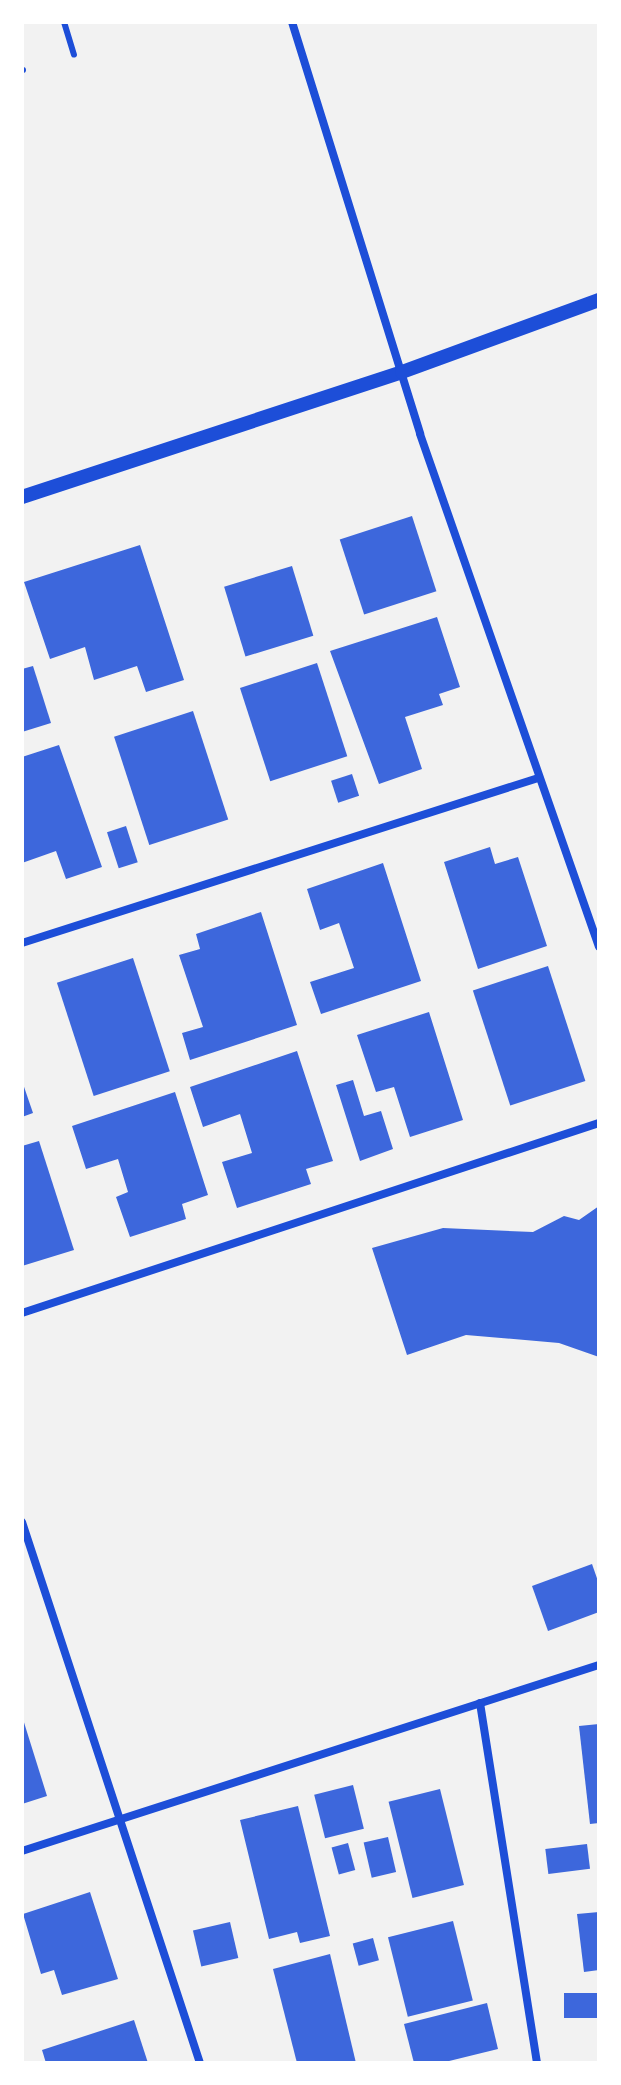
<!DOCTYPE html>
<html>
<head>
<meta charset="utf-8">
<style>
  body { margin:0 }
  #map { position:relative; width:621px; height:2085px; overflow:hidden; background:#f2f2f2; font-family:Karla,sans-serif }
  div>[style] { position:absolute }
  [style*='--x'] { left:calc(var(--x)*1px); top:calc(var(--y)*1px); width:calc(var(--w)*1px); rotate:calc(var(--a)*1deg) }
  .building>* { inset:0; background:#3d67dc; transform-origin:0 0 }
  .service>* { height:6px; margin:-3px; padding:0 3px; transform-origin:3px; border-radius:3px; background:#1d4ed8 }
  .minor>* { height:8px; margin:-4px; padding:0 4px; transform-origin:4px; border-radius:4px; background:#1d4ed8 }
  .tertiary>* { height:14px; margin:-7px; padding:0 7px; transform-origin:7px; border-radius:7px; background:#1d4ed8 }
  span { translate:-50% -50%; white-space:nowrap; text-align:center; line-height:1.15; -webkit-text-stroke:8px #fff; paint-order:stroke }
  .frame { position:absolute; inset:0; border:24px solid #fff; pointer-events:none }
</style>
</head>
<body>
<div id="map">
  <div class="building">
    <i style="left:412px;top:516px;width:79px;height:76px;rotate:72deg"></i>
    <i style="clip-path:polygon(140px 545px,184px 680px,146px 692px,137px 666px,94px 680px,85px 647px,50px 659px,24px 582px)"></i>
    <i style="left:292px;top:566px;width:73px;height:71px;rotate:73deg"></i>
    <i style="clip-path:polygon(437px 617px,460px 687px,439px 694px,443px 705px,405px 717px,422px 769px,379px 784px,330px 651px)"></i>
    <i style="left:317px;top:663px;width:98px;height:81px;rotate:72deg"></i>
    <i style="clip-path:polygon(33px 666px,51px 723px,22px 732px,22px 669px)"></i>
    <i style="left:193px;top:711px;width:114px;height:83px;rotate:72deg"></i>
    <i style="clip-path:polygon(59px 745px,102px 867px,66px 879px,56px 851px,22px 863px,22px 757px)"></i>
    <i style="left:352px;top:774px;width:23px;height:22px;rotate:72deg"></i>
    <i style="left:126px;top:826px;width:38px;height:20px;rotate:72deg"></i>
    <i style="clip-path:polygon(490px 847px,495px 864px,518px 857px,547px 946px,478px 969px,444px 862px)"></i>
    <i style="clip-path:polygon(383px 863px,421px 981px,321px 1014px,310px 982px,354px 968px,339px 923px,320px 930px,307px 889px)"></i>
    <i style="clip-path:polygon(261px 912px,297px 1025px,190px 1060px,182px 1033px,203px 1027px,179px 955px,200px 949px,196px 934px)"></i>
    <i style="left:133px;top:958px;width:119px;height:80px;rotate:72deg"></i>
    <i style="left:548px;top:966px;width:121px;height:79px;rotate:72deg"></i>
    <i style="clip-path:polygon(429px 1012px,463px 1120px,410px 1137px,394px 1087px,376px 1092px,357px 1035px)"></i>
    <i style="clip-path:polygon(297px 1051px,333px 1161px,306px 1169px,311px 1184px,237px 1208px,222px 1162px,252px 1153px,240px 1114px,203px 1127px,190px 1087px)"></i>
    <i style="clip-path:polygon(353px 1080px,364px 1116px,381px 1111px,393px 1149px,360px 1161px,336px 1085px)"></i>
    <i style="clip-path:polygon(22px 1081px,33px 1113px,22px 1117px)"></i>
    <i style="clip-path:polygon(175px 1092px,208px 1195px,182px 1204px,186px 1219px,130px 1237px,116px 1197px,128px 1192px,118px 1159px,86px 1169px,72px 1126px)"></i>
    <i style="clip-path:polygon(39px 1141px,74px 1250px,22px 1266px,22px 1146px)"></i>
    <i style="clip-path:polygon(599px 1206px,599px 1357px,559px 1343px,466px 1335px,407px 1355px,372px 1248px,443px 1228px,533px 1232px,564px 1216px,579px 1220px)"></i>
    <i style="clip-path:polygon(592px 1564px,599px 1584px,599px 1612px,548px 1631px,532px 1586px)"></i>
    <i style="clip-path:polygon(22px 1716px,47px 1796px,22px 1804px)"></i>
    <i style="clip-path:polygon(599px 1724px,599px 1823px,590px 1824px,579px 1726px)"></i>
    <i style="left:353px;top:1785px;width:45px;height:40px;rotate:76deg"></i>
    <i style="left:440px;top:1789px;width:99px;height:53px;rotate:76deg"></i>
    <i style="clip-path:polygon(298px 1806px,330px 1936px,300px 1943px,297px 1932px,269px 1939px,240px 1820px)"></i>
    <i style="left:388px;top:1837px;width:36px;height:25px;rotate:77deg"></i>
    <i style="left:348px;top:1843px;width:28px;height:17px;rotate:75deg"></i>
    <i style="left:587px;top:1844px;width:25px;height:42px;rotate:83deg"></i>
    <i style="clip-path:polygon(90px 1892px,118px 1979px,62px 1995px,54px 1970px,41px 1974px,23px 1914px)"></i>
    <i style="clip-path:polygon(599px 1912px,599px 1970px,584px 1972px,577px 1914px)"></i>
    <i style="left:453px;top:1921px;width:82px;height:67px;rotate:76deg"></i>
    <i style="left:230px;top:1922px;width:37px;height:38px;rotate:77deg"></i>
    <i style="left:373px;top:1938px;width:23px;height:21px;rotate:75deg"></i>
    <i style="clip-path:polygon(330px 1954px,356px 2063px,297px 2063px,273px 1969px)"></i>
    <i style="left:599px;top:1993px;width:25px;height:35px;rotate:90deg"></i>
    <i style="clip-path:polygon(487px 2003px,498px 2049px,441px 2063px,414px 2063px,404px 2024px)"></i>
    <i style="clip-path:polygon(134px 2020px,148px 2063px,46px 2063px,42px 2050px)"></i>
  </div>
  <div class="service">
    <i style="--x:64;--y:22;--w:34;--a:73"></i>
    <i style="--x:22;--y:70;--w:1;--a:0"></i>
  </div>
  <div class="minor">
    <i style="--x:292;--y:22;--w:431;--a:72.7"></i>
    <i style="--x:420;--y:434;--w:543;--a:70.76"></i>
    <i style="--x:22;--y:943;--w:542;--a:-17.73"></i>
    <i style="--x:22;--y:1313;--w:607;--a:-18.23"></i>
    <i style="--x:22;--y:1522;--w:570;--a:71.79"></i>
    <i style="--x:480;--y:1703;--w:364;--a:81"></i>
    <i style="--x:22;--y:1851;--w:606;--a:-17.87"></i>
  </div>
  <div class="tertiary">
    <i style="--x:22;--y:497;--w:400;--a:-18.2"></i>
    <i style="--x:402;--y:372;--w:210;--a:-20.1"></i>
  </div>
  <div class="frame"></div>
</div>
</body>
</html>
